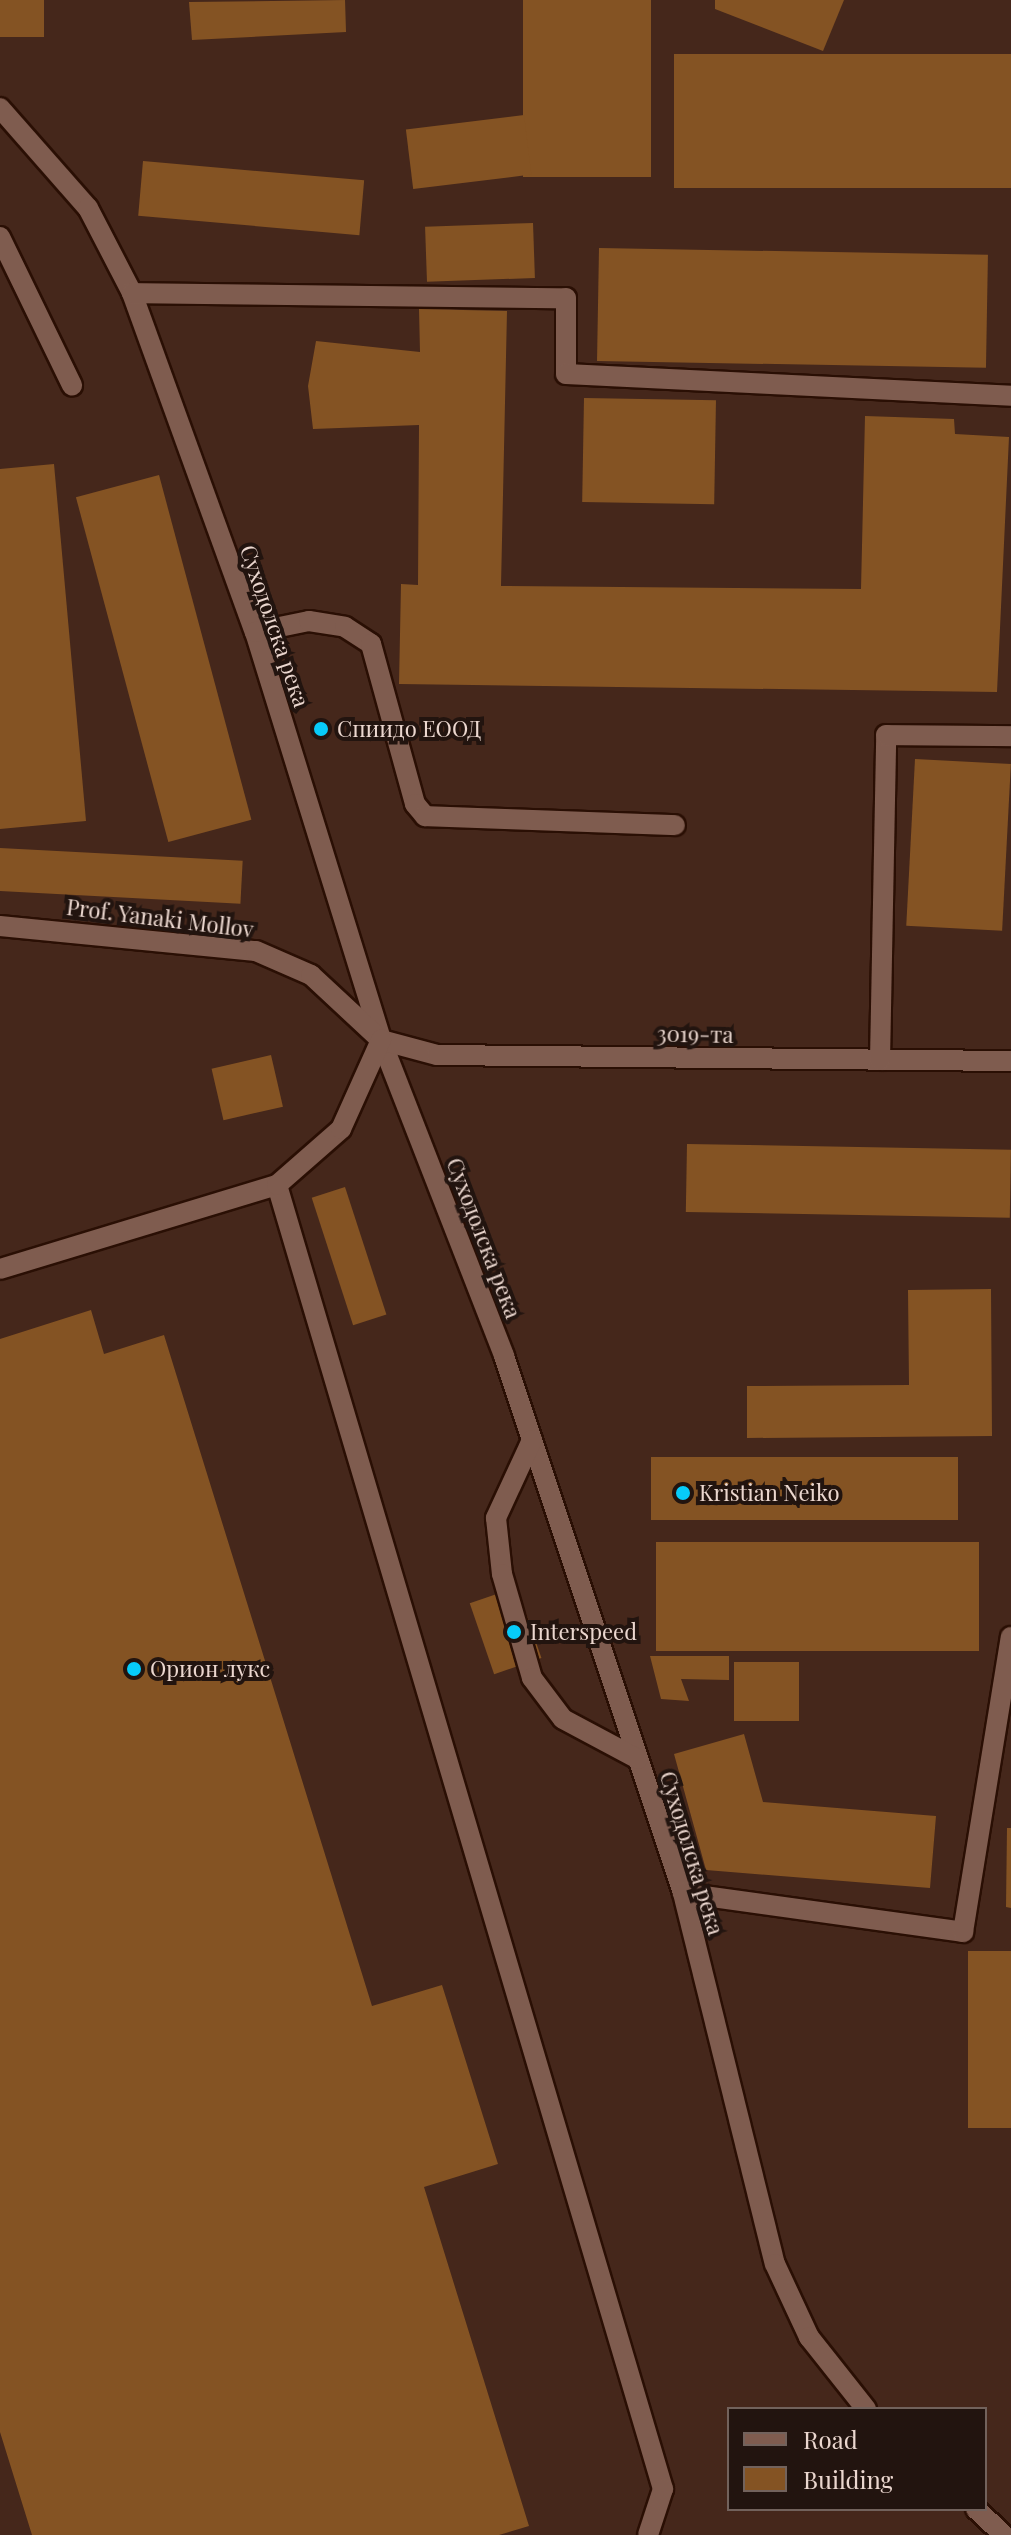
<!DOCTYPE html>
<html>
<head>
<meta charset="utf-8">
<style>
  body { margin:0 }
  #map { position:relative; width:1011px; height:2535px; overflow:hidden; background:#45271b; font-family:"Playfair Display",serif }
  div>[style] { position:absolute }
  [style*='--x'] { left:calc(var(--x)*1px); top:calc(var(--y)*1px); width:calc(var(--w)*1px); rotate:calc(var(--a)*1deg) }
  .building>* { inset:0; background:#845323; transform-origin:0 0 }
  .roads { filter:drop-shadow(2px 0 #2a0f04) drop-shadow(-2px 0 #2a0f04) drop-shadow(0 2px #2a0f04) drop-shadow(0 -2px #2a0f04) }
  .minor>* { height:20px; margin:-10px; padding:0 10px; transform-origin:10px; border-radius:10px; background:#7f5c4f }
  .dots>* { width:22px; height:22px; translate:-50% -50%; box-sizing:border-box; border:4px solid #22140f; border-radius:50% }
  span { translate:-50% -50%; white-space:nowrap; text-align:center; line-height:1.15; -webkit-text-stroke:8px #22140f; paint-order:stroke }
  .street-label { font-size:22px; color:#ebd7cf }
  .poi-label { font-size:22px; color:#ebd7cf }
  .left { translate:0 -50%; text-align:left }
  .legend { position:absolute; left:727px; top:2407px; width:260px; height:104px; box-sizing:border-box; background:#22140f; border:2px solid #72625c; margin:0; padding:10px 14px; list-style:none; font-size:24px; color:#ebd7cf }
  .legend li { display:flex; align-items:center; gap:16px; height:40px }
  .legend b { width:40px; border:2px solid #72625c }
</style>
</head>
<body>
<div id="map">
  <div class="building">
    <i style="left:0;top:0;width:44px;height:37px"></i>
    <i style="clip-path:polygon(345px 0,346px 32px,192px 40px,189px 2px)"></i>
    <i style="left:523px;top:0;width:128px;height:177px"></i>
    <i style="clip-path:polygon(715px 0,844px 0,823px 51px,715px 9px)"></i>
    <i style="left:1011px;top:54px;width:134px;height:337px;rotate:90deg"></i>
    <i style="left:524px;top:115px;width:60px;height:119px;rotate:83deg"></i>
    <i style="left:143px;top:161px;width:222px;height:55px;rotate:5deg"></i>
    <i style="left:533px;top:223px;width:55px;height:108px;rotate:88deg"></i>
    <i style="left:599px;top:248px;width:389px;height:113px;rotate:1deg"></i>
    <i style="clip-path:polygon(419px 309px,507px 311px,501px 586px,861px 589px,865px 416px,954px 419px,955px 434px,1009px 437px,997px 692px,399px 684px,401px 584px,418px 585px,419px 425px,313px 429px,308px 386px,316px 341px,420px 352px)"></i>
    <i style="left:584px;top:398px;width:132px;height:104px;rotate:1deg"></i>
    <i style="clip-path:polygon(54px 464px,86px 821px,0 829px,0 469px)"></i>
    <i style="left:159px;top:475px;width:357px;height:86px;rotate:75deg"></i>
    <i style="left:915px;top:759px;width:96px;height:167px;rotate:3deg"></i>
    <i style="left:0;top:848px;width:243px;height:43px;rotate:3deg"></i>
    <i style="left:271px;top:1055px;width:53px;height:61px;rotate:77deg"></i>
    <i style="left:687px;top:1144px;width:324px;height:68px;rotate:1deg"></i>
    <i style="left:345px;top:1187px;width:134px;height:35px;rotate:72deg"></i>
    <i style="clip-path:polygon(991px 1289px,992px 1436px,747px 1438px,747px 1386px,909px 1385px,908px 1290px)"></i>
    <i style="clip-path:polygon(91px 1310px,104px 1354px,164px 1335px,372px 2006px,442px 1985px,498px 2164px,424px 2187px,529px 2526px,499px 2535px,32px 2535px,0 2432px,0 1339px)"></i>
    <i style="left:958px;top:1457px;width:63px;height:307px;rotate:90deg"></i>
    <i style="left:656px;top:1542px;width:323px;height:109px"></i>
    <i style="left:517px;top:1587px;width:75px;height:50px;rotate:71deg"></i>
    <i style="clip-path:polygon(650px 1656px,729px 1656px,729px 1680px,681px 1679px,689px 1701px,661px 1699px)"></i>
    <i style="left:734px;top:1662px;width:65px;height:59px"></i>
    <i style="clip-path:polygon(744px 1734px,763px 1802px,936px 1816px,930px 1888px,706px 1870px,674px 1754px)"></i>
    <i style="clip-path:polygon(1007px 1828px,1011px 1828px,1011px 1908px,1006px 1907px)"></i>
    <i style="left:968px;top:1951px;width:43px;height:177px"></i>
  </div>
  <div class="roads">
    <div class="minor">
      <i style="--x:0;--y:108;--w:133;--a:48.7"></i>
      <i style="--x:88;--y:208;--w:96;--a:62.6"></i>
      <i style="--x:132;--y:293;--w:361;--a:70.1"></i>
      <i style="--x:255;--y:632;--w:427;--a:72.8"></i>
      <i style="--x:381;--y:1040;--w:339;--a:68.7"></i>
      <i style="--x:504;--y:1356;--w:566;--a:71.57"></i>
      <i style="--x:683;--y:1893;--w:382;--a:76.1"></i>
      <i style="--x:775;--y:2264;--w:81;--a:65"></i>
      <i style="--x:809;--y:2337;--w:92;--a:51.6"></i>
      <i style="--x:0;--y:237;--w:165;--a:64.1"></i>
      <i style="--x:132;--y:293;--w:434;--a:0.7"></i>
      <i style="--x:566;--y:298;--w:76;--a:90"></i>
      <i style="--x:566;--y:374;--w:446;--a:2.8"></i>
      <i style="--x:255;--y:632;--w:55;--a:-11.5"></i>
      <i style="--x:309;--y:621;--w:36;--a:9"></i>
      <i style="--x:345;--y:627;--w:31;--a:33"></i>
      <i style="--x:371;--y:644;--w:166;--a:74.6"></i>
      <i style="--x:415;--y:804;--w:16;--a:50"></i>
      <i style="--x:425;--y:816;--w:250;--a:2.1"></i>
      <i style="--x:0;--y:926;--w:257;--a:5.6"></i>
      <i style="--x:256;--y:951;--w:60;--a:23.6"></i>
      <i style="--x:311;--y:975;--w:96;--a:42.9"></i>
      <i style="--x:381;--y:1040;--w:58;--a:15"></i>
      <i style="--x:437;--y:1055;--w:574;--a:0.6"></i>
      <i style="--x:880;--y:1060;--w:325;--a:-88.9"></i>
      <i style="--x:886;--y:735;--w:125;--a:0.5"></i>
      <i style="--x:277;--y:1185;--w:1360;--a:73.51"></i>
      <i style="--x:663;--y:2489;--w:48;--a:108.1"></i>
      <i style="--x:0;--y:1269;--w:289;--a:-16.9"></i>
      <i style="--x:277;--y:1185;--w:85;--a:-41.2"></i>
      <i style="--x:341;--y:1129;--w:98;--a:-65.8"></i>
      <i style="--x:532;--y:1440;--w:86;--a:114.8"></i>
      <i style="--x:496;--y:1518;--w:56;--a:83.9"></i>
      <i style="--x:502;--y:1574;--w:108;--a:73.9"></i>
      <i style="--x:532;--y:1678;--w:51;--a:52.9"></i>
      <i style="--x:563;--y:1719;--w:85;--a:28.1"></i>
      <i style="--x:683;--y:1893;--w:283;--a:7.9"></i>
      <i style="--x:963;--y:1932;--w:299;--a:-80.8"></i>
      <i style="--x:976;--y:2509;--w:38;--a:43"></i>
    </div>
  </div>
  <div class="dots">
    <i style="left:321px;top:729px;background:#07cbf9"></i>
    <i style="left:683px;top:1493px;background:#07cbf9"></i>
    <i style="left:514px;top:1632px;background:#07cbf9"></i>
    <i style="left:134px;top:1669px;background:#07cbf9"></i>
  </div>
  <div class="street-label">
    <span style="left:275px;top:626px;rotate:71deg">Суходолска река</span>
    <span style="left:160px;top:918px;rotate:7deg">Prof. Yanaki Mollov</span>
    <span style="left:695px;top:1034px;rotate:1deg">3019-та</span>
    <span style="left:484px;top:1238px;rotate:69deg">Суходолска река</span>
    <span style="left:692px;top:1853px;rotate:73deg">Суходолска река</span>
  </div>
  <div class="poi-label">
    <span class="left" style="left:337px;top:729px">Спиидо ЕООД</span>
    <span class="left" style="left:699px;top:1493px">Kristian Neiko</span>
    <span class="left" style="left:530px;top:1632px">Interspeed</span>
    <span class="left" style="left:150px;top:1669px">Орион лукс</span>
  </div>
  <ul class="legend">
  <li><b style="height:10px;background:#7f5c4f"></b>Road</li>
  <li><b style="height:22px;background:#845323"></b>Building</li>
  </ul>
</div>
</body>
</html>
